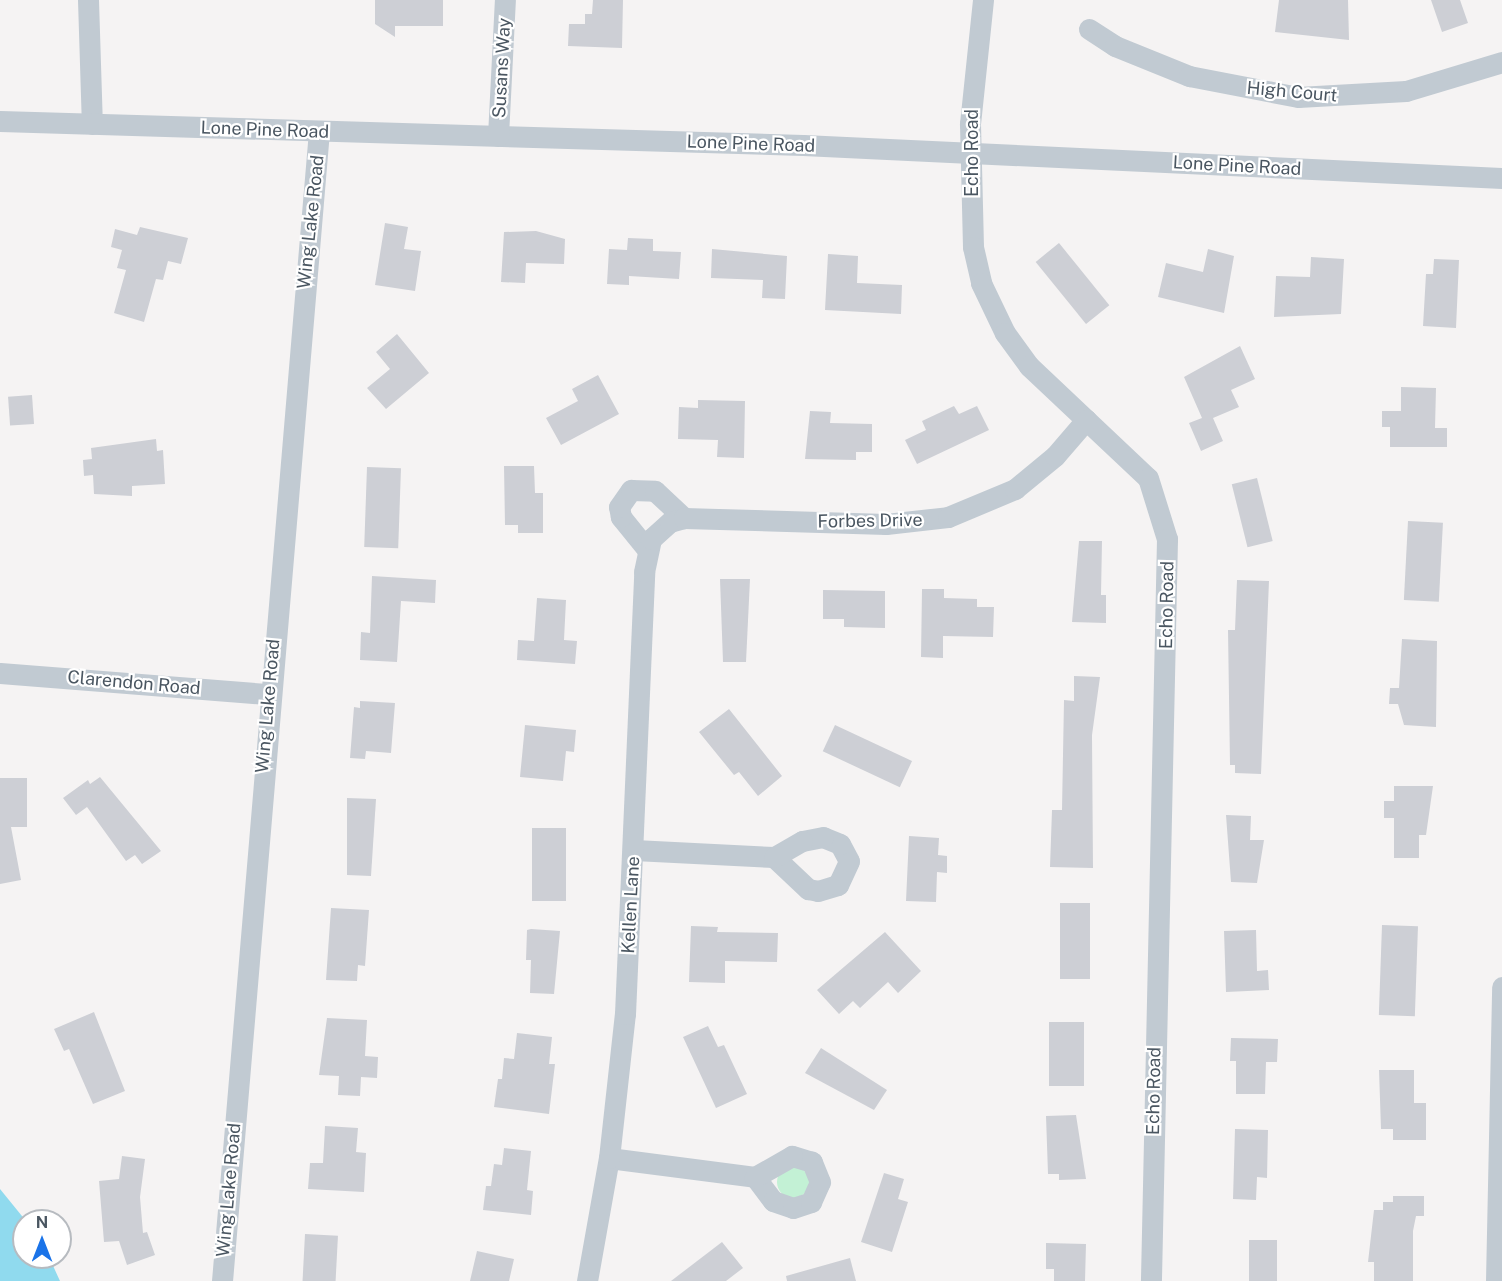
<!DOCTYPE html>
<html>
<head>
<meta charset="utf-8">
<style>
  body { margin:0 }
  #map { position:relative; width:1502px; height:1281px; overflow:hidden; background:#f5f3f3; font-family:"Public Sans",sans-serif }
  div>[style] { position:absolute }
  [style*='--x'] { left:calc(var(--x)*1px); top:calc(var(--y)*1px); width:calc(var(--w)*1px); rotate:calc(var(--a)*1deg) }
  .green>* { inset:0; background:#c3f1d5 }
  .round { border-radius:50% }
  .water>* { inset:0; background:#90daee }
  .building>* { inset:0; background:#cdcfd5; transform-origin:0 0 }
  .minor>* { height:21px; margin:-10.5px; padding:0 10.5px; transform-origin:10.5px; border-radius:10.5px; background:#c1cad2 }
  span { translate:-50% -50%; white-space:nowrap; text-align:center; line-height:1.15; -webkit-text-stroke:4.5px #fff; paint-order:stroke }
  .street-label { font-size:18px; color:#4a5661 }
  .north { position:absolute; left:12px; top:1209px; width:60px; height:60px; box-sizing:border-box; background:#fff; border:2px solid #b7bbc0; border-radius:50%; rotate:0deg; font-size:16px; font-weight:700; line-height:24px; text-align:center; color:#4a5661 }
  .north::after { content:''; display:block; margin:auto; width:21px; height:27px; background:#1a73e8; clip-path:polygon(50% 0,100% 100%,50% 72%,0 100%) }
</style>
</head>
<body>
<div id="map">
  <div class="green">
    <i class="round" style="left:777px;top:1166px;width:32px;height:32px"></i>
  </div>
  <div class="water">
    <i style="clip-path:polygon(0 1189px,26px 1221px,24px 1257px,49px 1257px,60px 1281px,0 1281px)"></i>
  </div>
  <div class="building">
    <i style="clip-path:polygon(375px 0,443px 0,443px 26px,395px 26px,395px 37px,375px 24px)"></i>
    <i style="clip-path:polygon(593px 0,623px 0,622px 48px,568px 46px,569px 24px,585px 24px,585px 14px,592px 14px)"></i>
    <i style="clip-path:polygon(1279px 0,1348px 0,1349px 40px,1275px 32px)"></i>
    <i style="clip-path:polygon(1431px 0,1460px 0,1468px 23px,1442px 32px)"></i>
    <i style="clip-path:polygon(385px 223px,408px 227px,404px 249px,421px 251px,415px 291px,375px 285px)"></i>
    <i style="clip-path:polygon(140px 227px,188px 238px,181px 264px,168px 261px,163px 280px,156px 279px,144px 322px,114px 313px,126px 270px,117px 268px,122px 250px,111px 247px,115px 229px,137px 235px)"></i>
    <i style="clip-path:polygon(536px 231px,565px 239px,564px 264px,526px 263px,525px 283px,501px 282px,504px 232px)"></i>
    <i style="clip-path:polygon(628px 238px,653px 239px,653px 251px,681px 252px,679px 279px,629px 276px,629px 285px,607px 284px,609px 249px,627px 250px)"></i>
    <i style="left:1059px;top:243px;width:80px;height:30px;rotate:51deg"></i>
    <i style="clip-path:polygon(712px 249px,787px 256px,785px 299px,762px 298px,763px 280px,711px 278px)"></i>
    <i style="clip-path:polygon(1208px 249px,1234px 256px,1224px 313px,1158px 297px,1166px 263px,1203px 272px)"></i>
    <i style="clip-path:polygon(828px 254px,858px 256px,857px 283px,902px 285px,901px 314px,825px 310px)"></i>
    <i style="clip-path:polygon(1311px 257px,1344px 259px,1341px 314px,1274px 317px,1276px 276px,1310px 277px)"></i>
    <i style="clip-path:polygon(1434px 259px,1459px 260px,1456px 328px,1423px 326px,1426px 274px,1433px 274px)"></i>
    <i style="clip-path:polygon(397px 334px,429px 373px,386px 409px,367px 388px,390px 369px,376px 352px)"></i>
    <i style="clip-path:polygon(1240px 346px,1255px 379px,1231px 390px,1239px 407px,1213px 418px,1223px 441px,1201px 451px,1189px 423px,1202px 418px,1184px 377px)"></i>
    <i style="clip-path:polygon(598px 375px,619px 414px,561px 445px,546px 418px,578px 401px,572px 389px)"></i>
    <i style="clip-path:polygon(1401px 387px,1436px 388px,1435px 428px,1447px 428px,1447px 447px,1390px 447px,1390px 427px,1382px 427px,1382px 411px,1401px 411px)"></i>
    <i style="left:32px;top:395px;width:29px;height:24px;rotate:86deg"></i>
    <i style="clip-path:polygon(698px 400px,745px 401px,744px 458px,717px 457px,718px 440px,678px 439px,679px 407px,698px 408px)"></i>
    <i style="clip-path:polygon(954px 406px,959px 414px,977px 406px,989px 430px,917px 464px,905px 440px,926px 430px,922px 421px)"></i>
    <i style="clip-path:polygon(810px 411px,831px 412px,830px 423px,872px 424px,872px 452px,856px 452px,856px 460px,805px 459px)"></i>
    <i style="clip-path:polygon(156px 439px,157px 451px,163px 450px,165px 484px,132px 486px,132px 496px,94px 494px,93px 475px,84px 476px,83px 460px,92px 459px,91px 448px)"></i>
    <i style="clip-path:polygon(504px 466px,534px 466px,535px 493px,543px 493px,543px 533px,518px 533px,518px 525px,505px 525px)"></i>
    <i style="left:367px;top:467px;width:34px;height:80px;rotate:2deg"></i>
    <i style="left:1257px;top:478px;width:65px;height:26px;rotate:76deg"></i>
    <i style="left:1408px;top:521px;width:35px;height:79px;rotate:3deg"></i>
    <i style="clip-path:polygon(1079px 541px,1102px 541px,1101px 595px,1106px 595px,1106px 623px,1072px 622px)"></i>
    <i style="clip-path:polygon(372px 576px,436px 580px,435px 603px,401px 601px,397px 662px,360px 660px,361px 632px,370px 633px)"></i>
    <i style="clip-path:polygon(720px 579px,750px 579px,746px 662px,723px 662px)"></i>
    <i style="clip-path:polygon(1237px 580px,1269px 581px,1261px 774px,1235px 773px,1235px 765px,1230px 765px,1228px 630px,1235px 630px)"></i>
    <i style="clip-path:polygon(922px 589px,944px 589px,944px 598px,977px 599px,977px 607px,994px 607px,993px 637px,943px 636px,943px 658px,921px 657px)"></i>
    <i style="clip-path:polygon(823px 590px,885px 591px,885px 628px,844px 627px,844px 619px,823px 619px)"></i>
    <i style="clip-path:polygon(537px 598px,566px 600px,564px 640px,577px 641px,575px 664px,517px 660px,518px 640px,534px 641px)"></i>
    <i style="clip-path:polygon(1402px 639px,1437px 641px,1436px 727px,1404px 725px,1398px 704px,1389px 704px,1390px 688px,1399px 688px)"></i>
    <i style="clip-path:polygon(1074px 676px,1100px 677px,1092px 735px,1093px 868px,1050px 867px,1052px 810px,1062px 810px,1064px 700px,1074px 701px)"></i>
    <i style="clip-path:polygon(360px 701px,395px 703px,391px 753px,366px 751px,365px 759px,350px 758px,354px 707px,360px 708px)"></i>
    <i style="clip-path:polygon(729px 709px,782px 776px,758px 796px,739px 772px,734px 775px,699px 732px)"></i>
    <i style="clip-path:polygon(525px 725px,576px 730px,574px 752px,566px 751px,563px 781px,520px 777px)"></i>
    <i style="left:835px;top:725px;width:85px;height:29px;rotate:25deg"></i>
    <i style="clip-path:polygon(100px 777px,161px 851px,142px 864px,135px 855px,126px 861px,87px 807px,76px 815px,63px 798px,88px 780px,90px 784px)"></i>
    <i style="clip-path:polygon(0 778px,27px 778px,27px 827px,11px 827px,21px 880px,0 884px)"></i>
    <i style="clip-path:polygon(1394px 786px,1433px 786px,1426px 835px,1419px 835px,1419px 858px,1394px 858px,1394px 818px,1384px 818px,1384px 801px,1394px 801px)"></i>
    <i style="clip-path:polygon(347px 798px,376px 799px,371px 876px,347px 875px)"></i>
    <i style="clip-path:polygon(1226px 815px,1251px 816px,1250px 840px,1264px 840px,1257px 883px,1231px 882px)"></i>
    <i style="left:532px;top:828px;width:34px;height:73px"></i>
    <i style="clip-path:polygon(909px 836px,939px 838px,938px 855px,947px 856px,947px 873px,937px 872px,936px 902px,906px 901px)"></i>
    <i style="left:1060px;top:903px;width:30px;height:76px"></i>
    <i style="clip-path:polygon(331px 908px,369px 910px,365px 966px,358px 965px,357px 981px,326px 980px)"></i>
    <i style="left:1382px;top:925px;width:36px;height:90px;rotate:2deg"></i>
    <i style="clip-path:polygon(691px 926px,718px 927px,717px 932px,778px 933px,777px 962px,725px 961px,725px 983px,689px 982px)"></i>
    <i style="clip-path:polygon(531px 929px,560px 931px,554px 994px,530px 993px,531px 960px,526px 960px,527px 930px)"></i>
    <i style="clip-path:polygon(1256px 930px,1257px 971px,1268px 970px,1269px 990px,1226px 992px,1224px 931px)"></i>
    <i style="clip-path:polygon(885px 932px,921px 971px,898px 993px,888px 982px,860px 1008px,853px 1001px,839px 1014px,817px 990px)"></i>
    <i style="clip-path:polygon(94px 1012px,125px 1091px,93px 1104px,69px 1049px,64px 1051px,54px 1029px)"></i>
    <i style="clip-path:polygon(327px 1018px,367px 1020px,365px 1056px,378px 1057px,377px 1078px,361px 1077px,360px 1096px,338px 1095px,339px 1076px,319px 1075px)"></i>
    <i style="left:1049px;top:1022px;width:35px;height:64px"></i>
    <i style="clip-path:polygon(708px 1026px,718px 1047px,724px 1045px,747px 1094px,716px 1108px,683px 1037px)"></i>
    <i style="clip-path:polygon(517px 1033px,552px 1037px,549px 1064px,555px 1064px,549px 1114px,494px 1107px,498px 1079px,502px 1079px,504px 1058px,514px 1059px)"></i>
    <i style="clip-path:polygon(1231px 1038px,1278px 1039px,1277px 1062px,1266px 1062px,1265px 1094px,1236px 1094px,1236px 1061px,1230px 1061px)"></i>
    <i style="clip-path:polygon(821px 1048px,887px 1090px,874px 1110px,805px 1073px)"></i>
    <i style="clip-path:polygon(1379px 1070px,1414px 1070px,1414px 1103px,1426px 1103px,1426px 1140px,1393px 1140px,1393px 1129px,1381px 1129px)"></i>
    <i style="clip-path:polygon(1076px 1115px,1086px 1179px,1059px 1180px,1059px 1174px,1048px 1174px,1046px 1116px)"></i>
    <i style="clip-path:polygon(325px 1126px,358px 1128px,356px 1152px,366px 1153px,364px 1192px,308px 1189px,310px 1163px,323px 1163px)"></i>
    <i style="clip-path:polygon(1235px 1129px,1268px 1130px,1267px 1178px,1257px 1177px,1256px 1200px,1233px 1199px)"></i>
    <i style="clip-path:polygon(504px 1148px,531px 1151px,527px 1190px,533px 1191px,531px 1215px,483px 1210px,486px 1186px,491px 1186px,494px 1164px,502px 1165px)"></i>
    <i style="clip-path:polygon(122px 1156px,145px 1159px,140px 1197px,143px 1233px,147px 1232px,155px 1255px,127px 1265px,119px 1241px,104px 1242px,99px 1181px,119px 1179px)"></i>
    <i style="clip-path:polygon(884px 1173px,904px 1179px,898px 1199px,908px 1202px,892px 1252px,861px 1242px)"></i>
    <i style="clip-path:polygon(1393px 1196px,1424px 1196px,1424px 1216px,1416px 1216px,1413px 1231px,1413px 1281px,1374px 1281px,1374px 1262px,1368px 1262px,1374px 1210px,1383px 1210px,1383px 1202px,1393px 1202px)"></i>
    <i style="left:305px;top:1234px;width:33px;height:47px;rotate:3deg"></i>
    <i style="left:1249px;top:1240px;width:28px;height:41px"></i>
    <i style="clip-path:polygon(722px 1242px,743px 1268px,726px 1281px,671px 1281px)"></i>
    <i style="clip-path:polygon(1046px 1243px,1086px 1244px,1085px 1281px,1054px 1281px,1054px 1269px,1046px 1269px)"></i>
    <i style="clip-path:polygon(477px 1251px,514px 1259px,509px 1281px,470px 1281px)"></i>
    <i style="clip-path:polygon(850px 1258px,856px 1281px,787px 1281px,786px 1276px)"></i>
  </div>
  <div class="minor">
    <i style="--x:88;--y:0;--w:124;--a:88.2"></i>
    <i style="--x:983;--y:0;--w:125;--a:96"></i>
    <i style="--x:970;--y:124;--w:123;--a:88.6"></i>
    <i style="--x:973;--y:247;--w:37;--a:77"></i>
    <i style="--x:981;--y:283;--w:55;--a:64.4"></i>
    <i style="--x:1005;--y:333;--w:41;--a:54"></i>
    <i style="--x:1029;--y:366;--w:163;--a:43.3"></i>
    <i style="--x:1148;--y:478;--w:64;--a:72.7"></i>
    <i style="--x:1167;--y:539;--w:742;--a:91.24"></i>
    <i style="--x:1089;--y:29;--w:31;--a:33"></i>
    <i style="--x:1115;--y:46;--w:80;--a:22.1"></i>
    <i style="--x:1189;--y:76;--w:111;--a:10.9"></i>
    <i style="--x:1298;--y:97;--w:108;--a:-3.2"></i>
    <i style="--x:1406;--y:91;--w:100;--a:-16.8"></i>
    <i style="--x:0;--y:121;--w:803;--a:1.71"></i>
    <i style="--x:803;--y:145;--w:700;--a:2.7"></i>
    <i style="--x:498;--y:136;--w:136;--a:-87.1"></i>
    <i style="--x:646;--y:548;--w:40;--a:-129"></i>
    <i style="--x:621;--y:517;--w:10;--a:-101"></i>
    <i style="--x:619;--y:507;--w:21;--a:-55"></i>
    <i style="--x:631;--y:490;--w:24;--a:2"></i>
    <i style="--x:655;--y:491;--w:40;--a:43"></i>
    <i style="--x:0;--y:673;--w:270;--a:4.5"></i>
    <i style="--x:634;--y:850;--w:140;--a:2.9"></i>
    <i style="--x:774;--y:857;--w:47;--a:43.3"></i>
    <i style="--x:808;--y:889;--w:10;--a:11"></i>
    <i style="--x:818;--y:891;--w:21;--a:-17"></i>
    <i style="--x:838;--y:885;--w:26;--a:-65"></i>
    <i style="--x:849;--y:861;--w:19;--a:-118"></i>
    <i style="--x:840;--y:844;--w:18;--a:-158"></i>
    <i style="--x:823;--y:837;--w:21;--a:169"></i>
    <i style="--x:802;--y:841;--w:32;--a:150"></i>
    <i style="--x:609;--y:1158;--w:147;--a:7.4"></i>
    <i style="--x:755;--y:1177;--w:30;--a:53"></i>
    <i style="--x:773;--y:1201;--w:21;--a:19"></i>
    <i style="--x:793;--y:1208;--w:19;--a:-18"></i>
    <i style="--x:811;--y:1202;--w:22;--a:-66"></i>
    <i style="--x:820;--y:1182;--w:22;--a:-112"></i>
    <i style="--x:812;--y:1162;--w:21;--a:-163"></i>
    <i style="--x:792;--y:1156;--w:43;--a:150.4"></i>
    <i style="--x:222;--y:1281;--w:1154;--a:-85.18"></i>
    <i style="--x:587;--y:1281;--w:125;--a:-79.9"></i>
    <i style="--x:609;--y:1158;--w:145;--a:-83.7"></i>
    <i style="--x:625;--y:1014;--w:442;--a:-87.5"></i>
    <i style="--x:644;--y:572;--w:34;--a:-78"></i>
    <i style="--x:651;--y:539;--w:25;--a:-42"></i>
    <i style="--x:670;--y:522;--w:15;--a:-16"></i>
    <i style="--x:684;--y:518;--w:202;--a:1.7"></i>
    <i style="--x:886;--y:524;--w:62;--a:-6.4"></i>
    <i style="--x:948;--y:517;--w:73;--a:-22.7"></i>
    <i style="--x:1015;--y:489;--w:52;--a:-39.5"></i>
    <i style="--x:1055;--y:456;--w:48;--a:-49.3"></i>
    <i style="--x:1496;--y:1281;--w:294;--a:-88.8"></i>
  </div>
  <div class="street-label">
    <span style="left:502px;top:68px;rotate:-87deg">Susans Way</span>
    <span style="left:1292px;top:92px;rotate:5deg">High Court</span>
    <span style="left:265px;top:130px;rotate:2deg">Lone Pine Road</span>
    <span style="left:751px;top:144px;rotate:2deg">Lone Pine Road</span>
    <span style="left:972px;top:153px;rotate:-90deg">Echo Road</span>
    <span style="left:1237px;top:166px;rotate:3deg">Lone Pine Road</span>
    <span style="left:311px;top:222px;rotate:-84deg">Wing Lake Road</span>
    <span style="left:870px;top:521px;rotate:-1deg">Forbes Drive</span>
    <span style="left:1167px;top:605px;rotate:-89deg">Echo Road</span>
    <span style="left:134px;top:683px;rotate:5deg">Clarendon Road</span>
    <span style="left:268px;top:706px;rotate:-85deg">Wing Lake Road</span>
    <span style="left:631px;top:905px;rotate:-87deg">Kellen Lane</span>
    <span style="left:1154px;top:1091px;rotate:-89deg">Echo Road</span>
    <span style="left:229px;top:1190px;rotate:-85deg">Wing Lake Road</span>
  </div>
  <div class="north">N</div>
</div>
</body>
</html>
